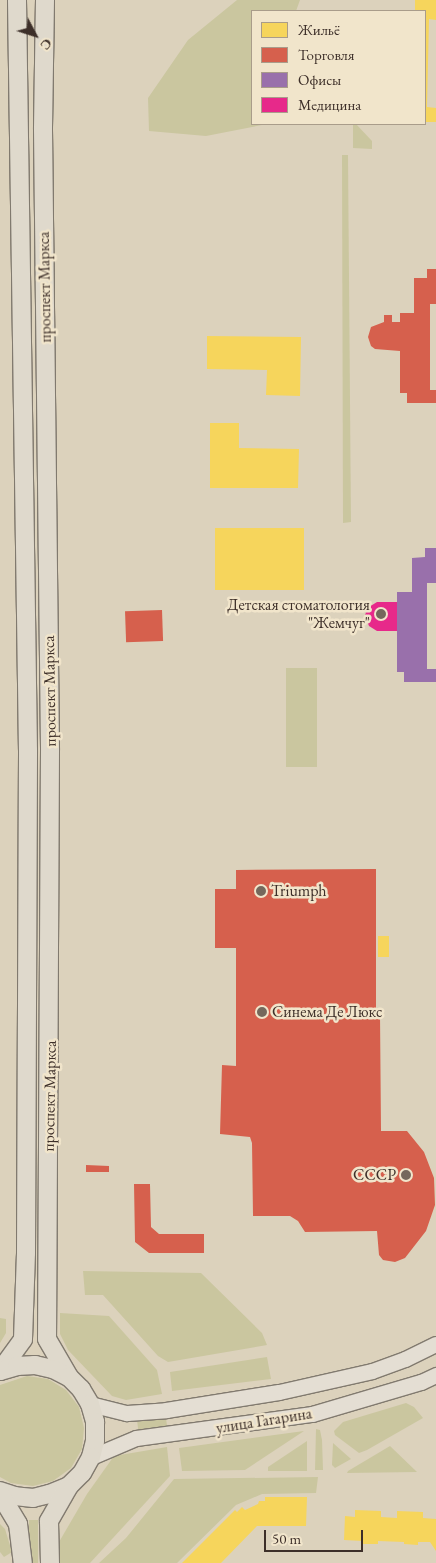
<!DOCTYPE html>
<html>
<head>
<meta charset="utf-8">
<style>
  body { margin:0 }
  #map { position:relative; width:436px; height:1563px; overflow:hidden; background:#dcd2bc; font-family:"EB Garamond",serif }
  div>[style] { position:absolute }
  [style*='--x'] { left:calc(var(--x)*1px); top:calc(var(--y)*1px); width:calc(var(--w)*1px); rotate:calc(var(--a)*1deg) }
  .green>* { inset:0; background:#cac69f; transform-origin:0 0 }
  .homes>* { inset:0; background:#f6d55c; transform-origin:0 0 }
  .shops>* { inset:0; background:#d6604d; transform-origin:0 0 }
  .offices>* { inset:0; background:#9970ab }
  .health>* { inset:0; background:#e7298a }
  .roads { filter:drop-shadow(1px 0 #817a6f) drop-shadow(-1px 0 #817a6f) drop-shadow(0 1px #817a6f) drop-shadow(0 -1px #817a6f) }
  .secondary>* { height:15px; margin:-7.5px; padding:0 7.5px; transform-origin:7.5px; border-radius:7.5px; background:#e4ded3 }
  .primary>* { height:18px; margin:-9px; padding:0 9px; transform-origin:9px; border-radius:9px; background:#dfd9cc }
  .dots>* { width:14px; height:14px; translate:-50% -50%; box-sizing:border-box; border:2px solid #f1e5cb; border-radius:50% }
  span { translate:-50% -50%; white-space:nowrap; text-align:center; line-height:1.15; -webkit-text-stroke:5px #f1e5cb; paint-order:stroke }
  .street-label { font-size:16px; color:#3d2f29 }
  .poi-label { font-size:16px; color:#3d2f29 }
  .right { translate:-100% -50%; text-align:right }
  .left { translate:0 -50%; text-align:left }
  .legend { position:absolute; left:251px; top:10px; width:175px; height:115px; box-sizing:border-box; background:#f1e5cb; border:1px solid #a99c8a; margin:0; padding:6px 9px; list-style:none; font-size:15px; color:#3d2f29 }
  .legend li { display:flex; align-items:center; gap:10px; height:25px }
  .legend b { width:25px; border:1px solid #a99c8a }
  .north { position:absolute; left:10px; top:10px; width:50px; height:50px; -webkit-text-stroke:4px #f1e5cb; paint-order:stroke; rotate:130deg; font-size:14px; font-weight:700; line-height:20px; text-align:center; color:#3d2f29 }
  .north::after { content:''; display:block; margin:auto; width:18px; height:22px; background:#3d2f29; clip-path:polygon(50% 0,100% 100%,50% 72%,0 100%) }
  .scale { position:absolute; left:264px; top:1530px; width:99px; height:22px; box-sizing:border-box; border:2px solid #3d2f29; border-top:0; padding-left:6px; font-size:15px; line-height:18px; white-space:nowrap; color:#3d2f29; -webkit-text-stroke:4px #f1e5cb; paint-order:stroke }
</style>
</head>
<body>
<div id="map">
  <div class="green">
    <i style="clip-path:polygon(237px 0,300px 0,296px 11px,252px 11px,252px 124px,267px 124px,206px 136px,149px 131px,148px 98px,188px 40px)"></i>
    <i style="clip-path:polygon(353px 124px,356px 124px,372px 141px,372px 149px,353px 148px)"></i>
    <i style="clip-path:polygon(342px 155px,348px 155px,351px 522px,343px 523px)"></i>
    <i style="left:286px;top:668px;width:31px;height:99px"></i>
    <i style="clip-path:polygon(83px 1271px,201px 1273px,262px 1333px,267px 1345px,168px 1362px,158px 1356px,103px 1295px,85px 1295px)"></i>
    <i style="clip-path:polygon(60px 1313px,109px 1316px,157px 1370px,162px 1394px,126px 1400px,112px 1396px,68px 1350px,60px 1334px)"></i>
    <i style="clip-path:polygon(0 1318px,6px 1319px,6px 1333px,0 1343px)"></i>
    <i style="clip-path:polygon(267px 1357px,271px 1379px,172px 1391px,170px 1372px)"></i>
    <i style="clip-path:polygon(27px 1376px,48px 1379px,66px 1390px,79px 1407px,84px 1428px,82px 1449px,71px 1468px,53px 1481px,33px 1486px,11px 1483px,0 1477px,0 1385px)"></i>
    <i style="clip-path:polygon(406px 1403px,414px 1407px,423px 1418px,367px 1450px,359px 1453px,335px 1435px,334px 1431px,343px 1422px)"></i>
    <i style="left:166px;top:1418px;width:8px;height:29px;rotate:83deg"></i>
    <i style="clip-path:polygon(316px 1429px,320px 1430px,322px 1440px,323px 1470px,315px 1470px)"></i>
    <i style="clip-path:polygon(304px 1431px,245px 1470px,182px 1471px,179px 1448px)"></i>
    <i style="clip-path:polygon(307px 1441px,307px 1471px,268px 1471px,268px 1467px)"></i>
    <i style="clip-path:polygon(333px 1443px,351px 1459px,335px 1468px,332px 1465px)"></i>
    <i style="clip-path:polygon(390px 1446px,417px 1472px,347px 1473px,348px 1471px)"></i>
    <i style="clip-path:polygon(167px 1447px,170px 1476px,90px 1563px,59px 1563px,59px 1542px,87px 1494px,114px 1456px)"></i>
    <i style="clip-path:polygon(318px 1477px,316px 1493px,262px 1494px,236px 1505px,177px 1563px,99px 1563px,126px 1538px,174px 1479px)"></i>
    <i style="left:29px;top:1520px;width:9px;height:43px"></i>
    <i style="clip-path:polygon(0 1524px,5px 1529px,12px 1552px,4px 1557px,0 1552px)"></i>
  </div>
  <div class="homes">
    <i style="clip-path:polygon(415px 0,436px 0,436px 20px,429px 19px,427px 107px,436px 108px,436px 122px,425px 122px,425px 11px,415px 11px)"></i>
    <i style="clip-path:polygon(207px 336px,301px 337px,300px 396px,266px 395px,267px 370px,207px 369px)"></i>
    <i style="clip-path:polygon(210px 423px,239px 423px,239px 448px,299px 449px,298px 488px,210px 488px)"></i>
    <i style="left:215px;top:528px;width:89px;height:62px"></i>
    <i style="left:378px;top:936px;width:11px;height:21px"></i>
    <i style="clip-path:polygon(265px 1497px,307px 1497px,306px 1526px,257px 1526px,221px 1563px,182px 1563px,235px 1510px,237px 1512px,242px 1507px,245px 1510px,258px 1504px,259px 1501px,265px 1501px)"></i>
    <i style="clip-path:polygon(355px 1510px,381px 1511px,381px 1517px,397px 1518px,397px 1511px,423px 1512px,423px 1518px,436px 1519px,436px 1551px,430px 1542px,418px 1542px,418px 1545px,404px 1544px,404px 1542px,378px 1541px,378px 1544px,363px 1544px,363px 1541px,344px 1540px,345px 1516px,355px 1517px)"></i>
  </div>
  <div class="shops">
    <i style="clip-path:polygon(427px 269px,436px 269px,436px 304px,430px 304px,430px 390px,436px 390px,436px 403px,407px 403px,407px 393px,400px 393px,400px 351px,375px 349px,371px 346px,368px 337px,371px 327px,384px 322px,384px 315px,392px 315px,392px 322px,400px 322px,400px 313px,414px 313px,414px 278px,427px 278px)"></i>
    <i style="left:162px;top:610px;width:31px;height:37px;rotate:88deg"></i>
    <i style="clip-path:polygon(376px 869px,376px 1014px,380px 1014px,381px 1131px,407px 1131px,424px 1152px,434px 1178px,435px 1205px,426px 1231px,405px 1258px,395px 1262px,383px 1260px,379px 1255px,377px 1231px,305px 1232px,298px 1221px,290px 1216px,253px 1216px,252px 1143px,250px 1137px,220px 1134px,222px 1065px,236px 1066px,236px 948px,215px 948px,215px 889px,236px 889px,236px 870px)"></i>
    <i style="clip-path:polygon(86px 1165px,109px 1166px,109px 1172px,86px 1172px)"></i>
    <i style="clip-path:polygon(134px 1184px,150px 1184px,151px 1227px,159px 1234px,204px 1234px,204px 1253px,149px 1253px,135px 1242px)"></i>
  </div>
  <div class="offices">
    <i style="clip-path:polygon(425px 548px,436px 548px,436px 583px,427px 583px,427px 669px,436px 669px,436px 682px,404px 682px,404px 672px,397px 672px,397px 592px,412px 592px,412px 558px,425px 557px)"></i>
  </div>
  <div class="health">
    <i style="clip-path:polygon(377px 602px,397px 602px,397px 631px,377px 631px,369px 626px,365px 616px,366px 612px,369px 607px)"></i>
  </div>
  <div class="roads">
    <div class="secondary">
      <i style="--x:90;--y:1404;--w:38;--a:14"></i>
      <i style="--x:127;--y:1413;--w:39;--a:-4"></i>
      <i style="--x:166;--y:1410;--w:114;--a:-9.1"></i>
      <i style="--x:279;--y:1392;--w:95;--a:-12.7"></i>
      <i style="--x:372;--y:1371;--w:35;--a:-20"></i>
      <i style="--x:405;--y:1359;--w:34;--a:-26"></i>
      <i style="--x:91;--y:1457;--w:49;--a:-22.9"></i>
      <i style="--x:136;--y:1438;--w:178;--a:-7.8"></i>
      <i style="--x:312;--y:1414;--w:114;--a:-16.4"></i>
      <i style="--x:421;--y:1382;--w:17;--a:-25"></i>
    </div>
    <div class="primary">
      <i style="--x:45;--y:0;--w:130;--a:90.9"></i>
      <i style="--x:43;--y:130;--w:621;--a:89.35"></i>
      <i style="--x:50;--y:751;--w:588;--a:90.29"></i>
      <i style="--x:47;--y:1339;--w:44;--a:59.9"></i>
      <i style="--x:0;--y:1371;--w:39;--a:-54"></i>
      <i style="--x:23;--y:1339;--w:86;--a:-88"></i>
      <i style="--x:26;--y:1253;--w:502;--a:-89.77"></i>
      <i style="--x:28;--y:751;--w:751;--a:-90.84"></i>
      <i style="--x:0;--y:1371;--w:18;--a:-16"></i>
      <i style="--x:17;--y:1366;--w:18;--a:-3"></i>
      <i style="--x:35;--y:1365;--w:18;--a:13"></i>
      <i style="--x:53;--y:1369;--w:18;--a:27"></i>
      <i style="--x:69;--y:1377;--w:17;--a:45"></i>
      <i style="--x:81;--y:1389;--w:17;--a:59"></i>
      <i style="--x:90;--y:1404;--w:19;--a:74"></i>
      <i style="--x:95;--y:1422;--w:19;--a:90"></i>
      <i style="--x:95;--y:1441;--w:16;--a:104"></i>
      <i style="--x:91;--y:1457;--w:18;--a:119"></i>
      <i style="--x:82;--y:1473;--w:18;--a:135"></i>
      <i style="--x:69;--y:1486;--w:22;--a:158"></i>
      <i style="--x:49;--y:1494;--w:16;--a:166"></i>
      <i style="--x:33;--y:1498;--w:18;--a:-174"></i>
      <i style="--x:15;--y:1496;--w:16;--a:-162"></i>
      <i style="--x:0;--y:1494;--w:35;--a:59"></i>
      <i style="--x:18;--y:1524;--w:39;--a:83"></i>
      <i style="--x:50;--y:1563;--w:42;--a:-91.4"></i>
      <i style="--x:49;--y:1521;--w:40;--a:-60.3"></i>
    </div>
  </div>
  <div class="dots">
    <i style="left:381px;top:614px;background:#75685c"></i>
    <i style="left:261px;top:891px;background:#75685c"></i>
    <i style="left:262px;top:1012px;background:#75685c"></i>
    <i style="left:406px;top:1175px;background:#75685c"></i>
  </div>
  <div class="street-label">
    <span style="left:45px;top:287px;rotate:-91deg">проспект Маркса</span>
    <span style="left:50px;top:691px;rotate:-91deg">проспект Маркса</span>
    <span style="left:50px;top:1096px;rotate:-89deg">проспект Маркса</span>
    <span style="left:264px;top:1421px;rotate:-9deg">улица Гагарина</span>
  </div>
  <div class="poi-label">
    <span class="right" style="left:370px;top:614px">Детская стоматология<br>"Жемчуг"</span>
    <span class="left" style="left:271px;top:891px">Triumph</span>
    <span class="left" style="left:272px;top:1012px">Синема Де Люкс</span>
    <span class="right" style="left:396px;top:1175px">СССР</span>
  </div>
  <ul class="legend">
  <li><b style="height:14px;background:#f6d55c"></b>Жильё</li>
  <li><b style="height:14px;background:#d6604d"></b>Торговля</li>
  <li><b style="height:14px;background:#9970ab"></b>Офисы</li>
  <li><b style="height:14px;background:#e7298a"></b>Медицина</li>
  </ul>
  <div class="north">С</div>
  <div class="scale">50 m</div>
</div>
</body>
</html>
